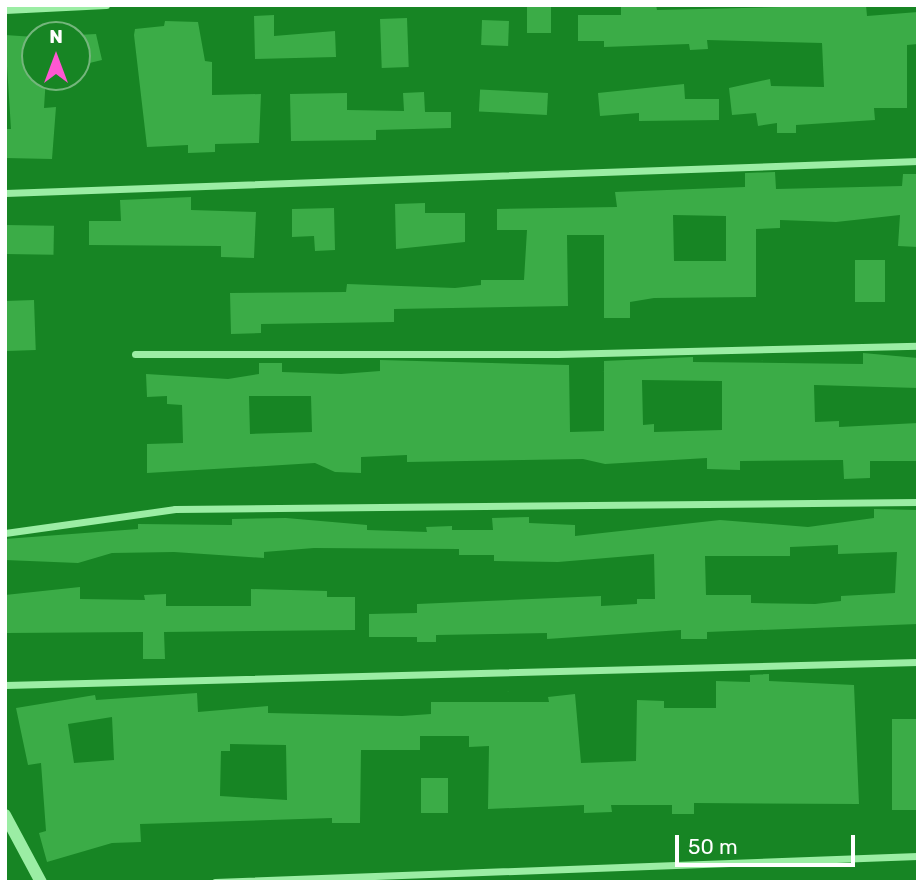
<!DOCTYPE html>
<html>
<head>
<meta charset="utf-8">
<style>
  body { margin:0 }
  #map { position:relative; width:923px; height:887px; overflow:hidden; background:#178524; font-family:Rubik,sans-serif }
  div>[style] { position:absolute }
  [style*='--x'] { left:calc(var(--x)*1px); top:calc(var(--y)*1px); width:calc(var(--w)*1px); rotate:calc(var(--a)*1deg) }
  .building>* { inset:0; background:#3bac47; transform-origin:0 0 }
  .minor>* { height:7px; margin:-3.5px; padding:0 3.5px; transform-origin:3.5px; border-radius:3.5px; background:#9beda4 }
  .tertiary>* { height:12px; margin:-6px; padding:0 6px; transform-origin:6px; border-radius:6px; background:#9beda4 }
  span { translate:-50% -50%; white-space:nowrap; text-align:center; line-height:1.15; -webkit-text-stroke:7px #178524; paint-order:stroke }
  .frame { position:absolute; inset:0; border:7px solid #fff; pointer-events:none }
  .north { position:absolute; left:21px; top:21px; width:70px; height:70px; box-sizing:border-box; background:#178524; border:2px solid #74b67c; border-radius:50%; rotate:0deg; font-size:19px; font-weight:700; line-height:28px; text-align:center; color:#fff }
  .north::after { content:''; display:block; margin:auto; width:24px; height:32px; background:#ff57d2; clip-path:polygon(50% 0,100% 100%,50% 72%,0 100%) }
  .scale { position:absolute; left:675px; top:835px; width:180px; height:32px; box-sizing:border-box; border:4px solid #fff; border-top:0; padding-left:9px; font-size:21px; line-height:24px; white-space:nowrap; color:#fff; -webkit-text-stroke:5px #178524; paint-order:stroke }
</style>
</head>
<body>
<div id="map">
  <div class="building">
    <i style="left:527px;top:5px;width:24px;height:28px"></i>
    <i style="clip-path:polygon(621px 5px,656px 5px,657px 10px,866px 5px,867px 16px,918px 12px,918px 44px,907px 45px,907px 108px,874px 108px,875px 120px,796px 125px,796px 133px,777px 133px,777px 123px,758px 126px,756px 113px,732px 115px,729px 88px,770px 79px,771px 86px,824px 87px,822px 43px,707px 40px,708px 49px,690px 50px,689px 44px,604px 47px,604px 41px,578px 41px,578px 15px,621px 15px)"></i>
    <i style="clip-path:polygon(274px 15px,274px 36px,335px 31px,336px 57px,255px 59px,254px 16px)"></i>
    <i style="left:407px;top:18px;width:49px;height:27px;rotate:88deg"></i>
    <i style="left:482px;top:20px;width:27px;height:25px;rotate:2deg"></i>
    <i style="clip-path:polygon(165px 21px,198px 22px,205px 61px,212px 62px,212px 95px,261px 94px,259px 143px,215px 144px,215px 152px,188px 153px,188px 145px,147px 147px,134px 35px,135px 29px,164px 26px)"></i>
    <i style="clip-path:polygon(96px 34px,102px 60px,77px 66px,77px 35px)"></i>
    <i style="clip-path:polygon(5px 35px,35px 37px,35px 77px,46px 77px,44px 108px,56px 107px,52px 159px,5px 158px,5px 129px,11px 129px)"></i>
    <i style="clip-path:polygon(684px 84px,685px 99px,719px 99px,719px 120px,639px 121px,639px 113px,600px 116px,598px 93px)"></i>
    <i style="clip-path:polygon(424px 92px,425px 112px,451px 112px,451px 128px,376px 130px,376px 140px,291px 141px,290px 94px,347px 93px,347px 110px,404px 111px,403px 93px)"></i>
    <i style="left:548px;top:93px;width:22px;height:68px;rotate:93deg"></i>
    <i style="clip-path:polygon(evenodd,775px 172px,776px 189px,902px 186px,903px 174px,918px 174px,918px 247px,898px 246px,900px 215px,836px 222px,780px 220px,780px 228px,756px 229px,756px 297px,654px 298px,630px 302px,630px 318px,604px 318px,604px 235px,567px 235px,568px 306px,394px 309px,394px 322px,261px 324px,261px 333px,231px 334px,230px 293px,346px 292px,347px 284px,455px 288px,481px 285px,481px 280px,524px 280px,527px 230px,497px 230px,497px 209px,617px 207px,615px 192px,745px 187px,745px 173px,775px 172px,673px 215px,726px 216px,726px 261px,674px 261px,673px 215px)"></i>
    <i style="clip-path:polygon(191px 197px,191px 210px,256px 212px,254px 258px,221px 257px,221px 246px,89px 245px,89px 221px,121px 221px,120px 200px)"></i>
    <i style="clip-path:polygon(425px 203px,425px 213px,465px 213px,465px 242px,396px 249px,395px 204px)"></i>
    <i style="clip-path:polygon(334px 208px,335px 250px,315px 251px,314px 236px,292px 237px,292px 209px)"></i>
    <i style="left:5px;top:225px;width:49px;height:29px;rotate:1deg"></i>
    <i style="left:855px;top:260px;width:30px;height:42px"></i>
    <i style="left:34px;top:300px;width:50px;height:29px;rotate:88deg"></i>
    <i style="clip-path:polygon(evenodd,863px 353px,918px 358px,918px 388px,814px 385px,815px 422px,839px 421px,839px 427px,918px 423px,918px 461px,870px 461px,870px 478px,844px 479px,843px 460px,740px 461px,740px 470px,707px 469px,707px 458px,605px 464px,583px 459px,407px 462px,407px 455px,361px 457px,361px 473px,335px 472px,315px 463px,147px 473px,147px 444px,183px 443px,182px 405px,167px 404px,167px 396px,147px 397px,146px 374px,228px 379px,259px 374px,259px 363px,282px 363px,282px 372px,341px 374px,380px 371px,380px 360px,569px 365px,570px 432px,604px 431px,604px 361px,693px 357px,693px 362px,863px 364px,863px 353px,642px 380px,722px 381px,722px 430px,654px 432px,654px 424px,643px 425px,642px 380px,863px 353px,249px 396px,311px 396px,312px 432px,250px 434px,249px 396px)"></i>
    <i style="clip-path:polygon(evenodd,874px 509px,918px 510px,918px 624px,707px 632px,707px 639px,681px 639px,681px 630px,547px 639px,547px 633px,436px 635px,436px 642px,417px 642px,417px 637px,369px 637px,369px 614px,417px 613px,417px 604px,601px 596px,601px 606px,637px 604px,637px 599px,655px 599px,654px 554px,558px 562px,494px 561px,494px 555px,459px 555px,459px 549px,314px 548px,264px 552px,264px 558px,174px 552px,112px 553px,78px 563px,5px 560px,5px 539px,138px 529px,138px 524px,232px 525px,232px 519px,286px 518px,367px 525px,367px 530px,427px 532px,426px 527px,452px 526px,452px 530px,493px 530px,492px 518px,529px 517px,529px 523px,575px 525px,575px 536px,720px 520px,808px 527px,874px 518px,874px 509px,838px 545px,838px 554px,897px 552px,895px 593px,841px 596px,841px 601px,815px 604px,751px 603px,751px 595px,706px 595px,705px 556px,790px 556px,790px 547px,838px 545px)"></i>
    <i style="clip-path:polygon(80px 587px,80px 599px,145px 600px,144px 595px,166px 594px,166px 606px,251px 606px,251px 589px,327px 591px,327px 597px,355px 597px,355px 630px,164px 632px,165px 659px,143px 659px,143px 632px,7px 633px,5px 595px)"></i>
    <i style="clip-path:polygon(evenodd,769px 674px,769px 681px,854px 685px,859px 804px,694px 803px,694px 814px,672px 814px,672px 805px,611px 805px,612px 812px,584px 813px,584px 805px,488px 809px,489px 746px,469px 747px,469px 736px,420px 736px,420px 750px,361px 750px,360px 823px,332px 823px,332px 818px,140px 824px,141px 842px,112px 843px,47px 862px,39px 833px,46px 831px,41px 763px,28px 765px,16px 708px,95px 695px,96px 700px,197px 693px,198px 712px,268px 706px,268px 713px,402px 716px,431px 714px,431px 702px,549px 702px,548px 697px,575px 694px,581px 763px,636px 761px,637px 700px,664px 701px,664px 708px,716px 708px,716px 681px,750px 682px,750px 675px,769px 674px,112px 717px,114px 760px,74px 763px,68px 724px,112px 717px,769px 674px,230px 744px,286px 745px,287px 800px,220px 796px,221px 751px,230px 751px,230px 744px)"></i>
    <i style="left:892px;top:719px;width:26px;height:91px"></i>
    <i style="left:421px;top:778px;width:27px;height:35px"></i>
  </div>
  <div class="minor">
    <i style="--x:5;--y:10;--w:101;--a:-2.8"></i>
    <i style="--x:5;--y:193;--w:914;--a:-2.01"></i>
    <i style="--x:135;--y:354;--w:422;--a:0"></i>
    <i style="--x:557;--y:354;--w:361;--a:-1.3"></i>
    <i style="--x:5;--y:533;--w:172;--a:-8"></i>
    <i style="--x:175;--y:509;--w:743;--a:-0.54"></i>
    <i style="--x:5;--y:685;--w:913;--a:-1.44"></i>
    <i style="--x:215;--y:882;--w:703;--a:-2.12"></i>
  </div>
  <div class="tertiary">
    <i style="--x:5;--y:815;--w:76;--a:61.8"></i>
  </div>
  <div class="frame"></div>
  <div class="north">N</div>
  <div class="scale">50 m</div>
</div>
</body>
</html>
